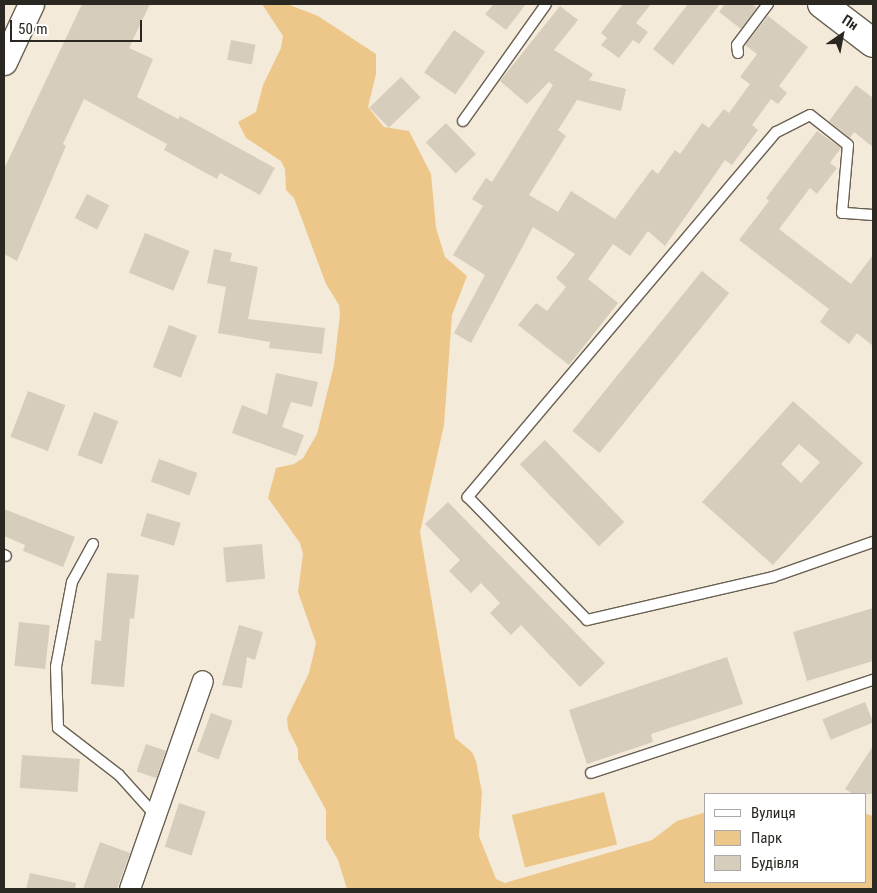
<!DOCTYPE html>
<html>
<head>
<meta charset="utf-8">
<style>
  body { margin:0 }
  #map { position:relative; width:877px; height:893px; overflow:hidden; background:#f4ead9; font-family:"Roboto Condensed",sans-serif }
  div>[style] { position:absolute }
  [style*='--x'] { left:calc(var(--x)*1px); top:calc(var(--y)*1px); width:calc(var(--w)*1px); rotate:calc(var(--a)*1deg) }
  .green>* { inset:0; background:#ecc789; transform-origin:0 0 }
  .building>* { inset:0; background:#d7cdbd; transform-origin:0 0 }
  .roads { filter:drop-shadow(1px 0 #696052) drop-shadow(-1px 0 #696052) drop-shadow(0 1px #696052) drop-shadow(0 -1px #696052) }
  .service>* { height:10px; margin:-5px; padding:0 5px; transform-origin:5px; border-radius:5px; background:#fff }
  .minor>* { height:20px; margin:-10px; padding:0 10px; transform-origin:10px; border-radius:10px; background:#fff }
  .tertiary>* { height:25px; margin:-12.5px; padding:0 12.5px; transform-origin:12.5px; border-radius:12.5px; background:#fff }
  .primary>* { height:28px; margin:-14px; padding:0 14px; transform-origin:14px; border-radius:14px; background:#fff }
  span { translate:-50% -50%; white-space:nowrap; text-align:center; line-height:1.15; -webkit-text-stroke:4.5px #fff; paint-order:stroke }
  .frame { position:absolute; inset:0; border:5px solid #2b2721; pointer-events:none }
  .legend { position:absolute; left:704px; top:793px; width:162px; height:90px; box-sizing:border-box; background:#fff; border:1px solid #aaa9a6; margin:0; padding:6px 9px; list-style:none; font-size:15px; color:#2b2721 }
  .legend li { display:flex; align-items:center; gap:10px; height:25px }
  .legend b { width:25px; border:1px solid #aaa9a6 }
  .north { position:absolute; left:817px; top:10px; width:50px; height:50px; -webkit-text-stroke:4px #fff; paint-order:stroke; rotate:33deg; font-size:14px; font-weight:700; line-height:20px; text-align:center; color:#2b2721 }
  .north::after { content:''; display:block; margin:auto; width:18px; height:22px; background:#2b2721; clip-path:polygon(50% 0,100% 100%,50% 72%,0 100%) }
  .scale { position:absolute; left:10px; top:20px; width:132px; height:22px; box-sizing:border-box; border:2px solid #2b2721; border-top:0; padding-left:6px; font-size:15px; line-height:18px; white-space:nowrap; color:#2b2721; -webkit-text-stroke:4px #fff; paint-order:stroke }
</style>
</head>
<body>
<div id="map">
  <div class="green">
    <i style="clip-path:polygon(262px 4px,287px 4px,318px 16px,376px 54px,376px 74px,368px 107px,384px 127px,409px 131px,431px 174px,436px 228px,445px 257px,467px 276px,452px 315px,444px 425px,420px 532px,455px 738px,472px 752px,476px 761px,482px 793px,479px 836px,496px 879px,505px 883px,652px 840px,677px 821px,706px 812px,706px 882px,866px 882px,866px 814px,873px 816px,873px 889px,347px 889px,338px 860px,326px 839px,326px 810px,298px 759px,298px 749px,288px 729px,287px 718px,309px 673px,316px 643px,298px 592px,303px 554px,300px 543px,268px 498px,276px 468px,294px 464px,303px 458px,317px 434px,334px 365px,340px 315px,339px 305px,326px 284px,294px 198px,286px 190px,285px 169px,281px 161px,246px 138px,238px 122px,256px 112px,263px 85px,281px 48px,283px 36px)"></i>
    <i style="left:604px;top:792px;width:54px;height:95px;rotate:76deg"></i>
  </div>
  <div class="building">
    <i style="clip-path:polygon(82px 4px,150px 4px,129px 48px,153px 59px,137px 97px,178px 119px,180px 116px,275px 168px,260px 195px,220px 173px,217px 179px,164px 150px,167px 144px,84px 99px,63px 144px,66px 146px,17px 261px,4px 254px,4px 169px)"></i>
    <i style="clip-path:polygon(494px 4px,526px 4px,506px 30px,485px 14px)"></i>
    <i style="clip-path:polygon(623px 4px,651px 4px,636px 23px,648px 32px,639px 44px,633px 40px,619px 58px,601px 45px,607px 38px,601px 33px)"></i>
    <i style="clip-path:polygon(688px 4px,720px 4px,673px 65px,653px 49px)"></i>
    <i style="clip-path:polygon(725px 4px,752px 4px,757px 8px,741px 29px,719px 12px)"></i>
    <i style="clip-path:polygon(560px 6px,578px 20px,554px 50px,593px 74px,589px 80px,626px 89px,621px 111px,577px 100px,558px 130px,566px 136px,529px 195px,558px 212px,571px 191px,615px 219px,652px 169px,658px 174px,675px 150px,680px 154px,702px 123px,709px 128px,724px 109px,729px 113px,750px 84px,740px 77px,757px 54px,745px 45px,768px 16px,808px 47px,779px 86px,787px 93px,778px 104px,771px 99px,752px 125px,758px 130px,732px 165px,725px 160px,665px 246px,648px 231px,630px 256px,613px 244px,588px 279px,618px 303px,569px 365px,518px 325px,536px 303px,547px 311px,566px 287px,556px 278px,575px 254px,533px 227px,471px 343px,454px 333px,485px 275px,453px 255px,483px 206px,472px 199px,486px 178px,492px 182px,553px 85px,549px 82px,527px 104px,500px 81px)"></i>
    <i style="left:454px;top:30px;width:38px;height:52px;rotate:35deg"></i>
    <i style="left:231px;top:40px;width:25px;height:20px;rotate:11deg"></i>
    <i style="left:401px;top:77px;width:28px;height:44px;rotate:46deg"></i>
    <i style="clip-path:polygon(856px 85px,873px 98px,873px 147px,854px 132px,850px 138px,829px 121px)"></i>
    <i style="left:446px;top:123px;width:43px;height:28px;rotate:46deg"></i>
    <i style="clip-path:polygon(817px 131px,841px 148px,830px 163px,837px 168px,817px 194px,810px 188px,779px 229px,851px 284px,873px 255px,873px 346px,857px 333px,849px 344px,820px 322px,829px 309px,739px 240px,769px 201px,766px 198px)"></i>
    <i style="left:87px;top:194px;width:25px;height:27px;rotate:27deg"></i>
    <i style="left:145px;top:233px;width:48px;height:43px;rotate:22deg"></i>
    <i style="clip-path:polygon(214px 249px,232px 253px,230px 261px,258px 267px,248px 319px,325px 328px,322px 354px,269px 348px,270px 342px,218px 333px,226px 287px,207px 283px)"></i>
    <i style="left:702px;top:271px;width:35px;height:206px;rotate:39deg"></i>
    <i style="left:169px;top:325px;width:30px;height:45px;rotate:21deg"></i>
    <i style="clip-path:polygon(276px 373px,318px 382px,312px 407px,291px 402px,282px 427px,304px 435px,296px 456px,232px 433px,242px 405px,267px 415px)"></i>
    <i style="left:28px;top:391px;width:40px;height:49px;rotate:21deg"></i>
    <i style="clip-path:polygon(evenodd,793px 401px,863px 463px,773px 565px,702px 502px,793px 401px,799px 444px,820px 462px,801px 483px,781px 464px,799px 444px)"></i>
    <i style="left:94px;top:412px;width:26px;height:46px;rotate:21deg"></i>
    <i style="left:545px;top:440px;width:114px;height:35px;rotate:46deg"></i>
    <i style="left:159px;top:459px;width:41px;height:24px;rotate:20deg"></i>
    <i style="clip-path:polygon(448px 502px,605px 663px,580px 687px,521px 625px,511px 635px,490px 613px,500px 603px,481px 583px,471px 593px,449px 571px,460px 560px,425px 524px)"></i>
    <i style="clip-path:polygon(4px 509px,75px 537px,63px 567px,23px 551px,25px 545px,4px 536px)"></i>
    <i style="left:147px;top:513px;width:35px;height:24px;rotate:16deg"></i>
    <i style="left:262px;top:544px;width:35px;height:39px;rotate:85deg"></i>
    <i style="clip-path:polygon(107px 573px,139px 575px,134px 619px,130px 618px,124px 687px,91px 684px,95px 640px,101px 641px)"></i>
    <i style="clip-path:polygon(873px 608px,873px 661px,807px 681px,793px 632px)"></i>
    <i style="left:19px;top:622px;width:31px;height:44px;rotate:6deg"></i>
    <i style="clip-path:polygon(239px 625px,263px 632px,255px 660px,247px 657px,242px 688px,222px 685px)"></i>
    <i style="clip-path:polygon(727px 657px,743px 704px,651px 734px,653px 742px,587px 764px,569px 710px)"></i>
    <i style="left:865px;top:702px;width:22px;height:46px;rotate:68deg"></i>
    <i style="left:211px;top:713px;width:23px;height:41px;rotate:20deg"></i>
    <i style="left:146px;top:744px;width:21px;height:29px;rotate:19deg"></i>
    <i style="clip-path:polygon(873px 746px,873px 794px,853px 794px,845px 789px)"></i>
    <i style="left:22px;top:755px;width:58px;height:33px;rotate:4deg"></i>
    <i style="left:179px;top:803px;width:28px;height:46px;rotate:18deg"></i>
    <i style="clip-path:polygon(100px 842px,130px 853px,117px 889px,83px 889px)"></i>
    <i style="clip-path:polygon(30px 873px,76px 883px,75px 889px,26px 889px)"></i>
  </div>
  <div class="roads">
    <div class="service">
      <i style="--x:738;--y:53;--w:8;--a:-97"></i>
      <i style="--x:737;--y:45;--w:51;--a:-52.9"></i>
      <i style="--x:463;--y:121;--w:143;--a:-54.6"></i>
      <i style="--x:873;--y:215;--w:31;--a:-176"></i>
      <i style="--x:842;--y:213;--w:68;--a:-85"></i>
      <i style="--x:848;--y:145;--w:48;--a:-141.7"></i>
      <i style="--x:810;--y:115;--w:38;--a:153"></i>
      <i style="--x:776;--y:132;--w:478;--a:130.2"></i>
      <i style="--x:468;--y:497;--w:171;--a:45.9"></i>
      <i style="--x:587;--y:620;--w:191;--a:-13"></i>
      <i style="--x:773;--y:577;--w:106;--a:-19.3"></i>
      <i style="--x:93;--y:544;--w:43;--a:118.9"></i>
      <i style="--x:72;--y:582;--w:86;--a:100.7"></i>
      <i style="--x:56;--y:667;--w:61;--a:88.1"></i>
      <i style="--x:58;--y:728;--w:77;--a:37.6"></i>
      <i style="--x:119;--y:775;--w:55;--a:47.9"></i>
      <i style="--x:4;--y:555;--w:2;--a:27"></i>
      <i style="--x:591;--y:773;--w:297;--a:-18.3"></i>
    </div>
    <div class="minor">
      <i style="--x:130;--y:889;--w:220;--a:-70.7"></i>
    </div>
    <div class="tertiary">
      <i style="--x:4;--y:62;--w:64;--a:-65"></i>
    </div>
    <div class="primary">
      <i style="--x:822;--y:4;--w:64;--a:37.4"></i>
    </div>
  </div>
  <div class="frame"></div>
  <ul class="legend">
  <li><b style="height:6px;background:#fff"></b>Вулиця</li>
  <li><b style="height:14px;background:#ecc789"></b>Парк</li>
  <li><b style="height:14px;background:#d7cdbd"></b>Будівля</li>
  </ul>
  <div class="north">Пн</div>
  <div class="scale">50 m</div>
</div>
</body>
</html>
